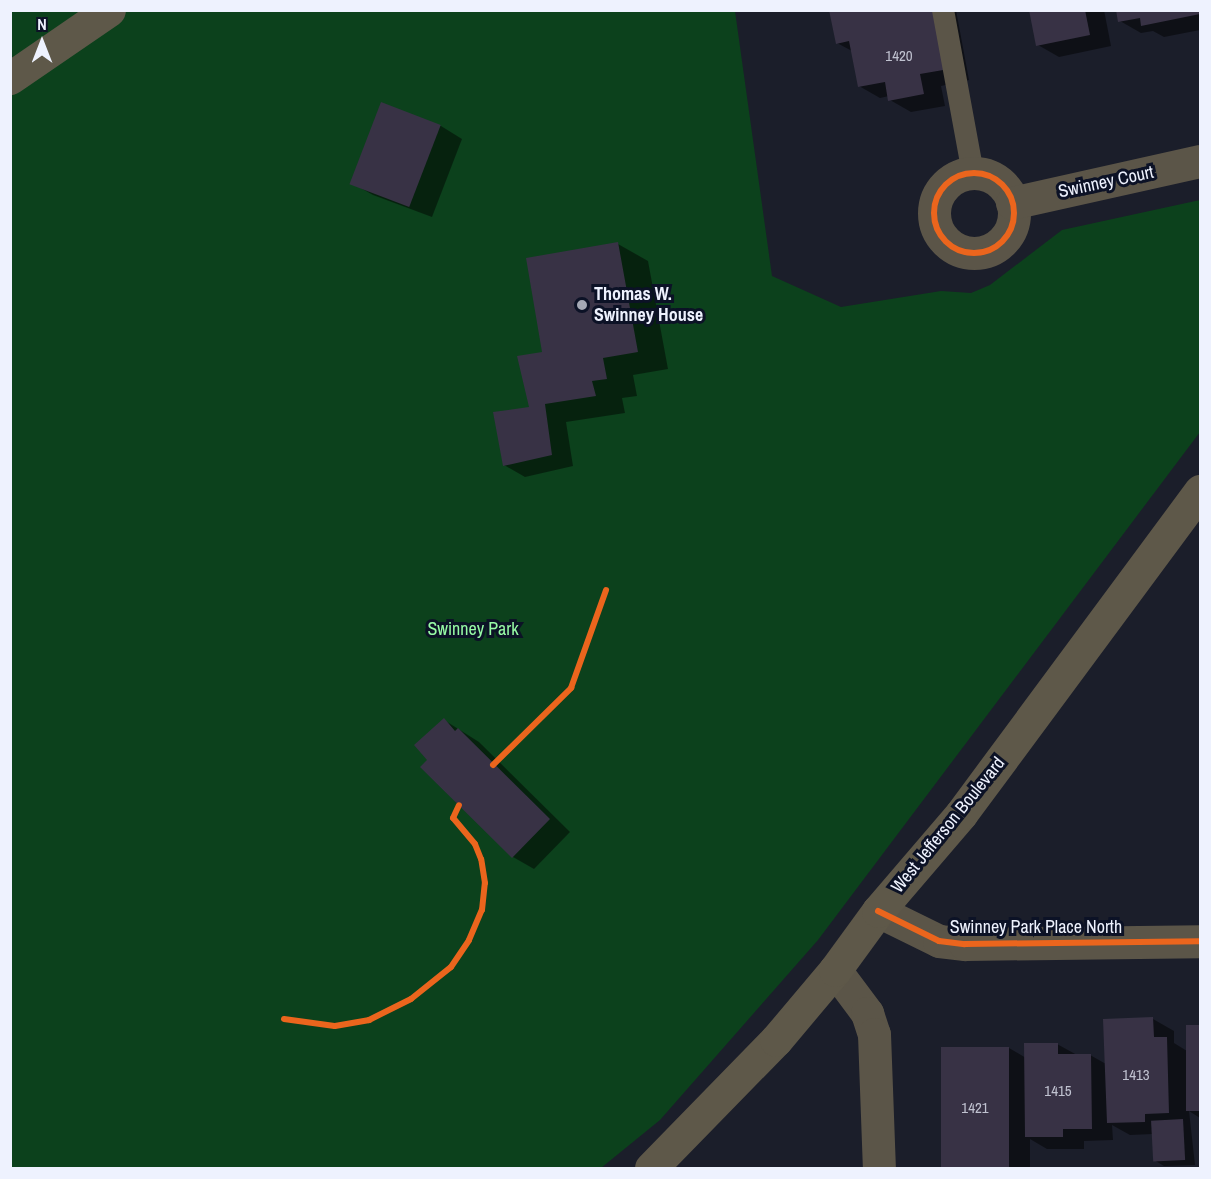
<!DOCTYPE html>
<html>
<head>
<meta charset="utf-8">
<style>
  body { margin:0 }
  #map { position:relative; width:1211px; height:1179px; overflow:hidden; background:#1b1e2a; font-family:"Archivo Narrow",sans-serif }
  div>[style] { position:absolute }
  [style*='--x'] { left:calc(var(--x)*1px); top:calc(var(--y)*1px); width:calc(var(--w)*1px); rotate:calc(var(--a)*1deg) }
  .green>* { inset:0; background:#0c411c }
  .shadow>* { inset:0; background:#0007 }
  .building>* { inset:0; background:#383245; transform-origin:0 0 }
  .service>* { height:22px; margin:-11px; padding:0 11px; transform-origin:11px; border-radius:11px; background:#5b5548 }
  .minor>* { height:33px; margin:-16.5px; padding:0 16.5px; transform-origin:16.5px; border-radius:16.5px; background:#5b5548 }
  .minor>.ring { margin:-16.5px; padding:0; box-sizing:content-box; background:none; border:33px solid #5b5548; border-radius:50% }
  .primary>* { height:33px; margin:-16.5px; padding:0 16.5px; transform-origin:16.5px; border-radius:16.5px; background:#5e5849 }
  .cycleway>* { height:6px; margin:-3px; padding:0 3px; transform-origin:3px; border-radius:3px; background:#eb651d }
  .cycleway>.ring { margin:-3px; padding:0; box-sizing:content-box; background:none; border:6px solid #eb651d; border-radius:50% }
  .dots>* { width:16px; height:16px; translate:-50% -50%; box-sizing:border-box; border:3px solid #0c1226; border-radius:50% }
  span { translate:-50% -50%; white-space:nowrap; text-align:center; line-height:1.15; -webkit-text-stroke:6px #0c1226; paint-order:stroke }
  .number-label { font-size:15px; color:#c0c2d0 }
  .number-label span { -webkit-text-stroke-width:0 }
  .street-label { font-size:18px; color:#eef2fe }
  .poi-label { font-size:18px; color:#eef2fe; font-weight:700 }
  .left { translate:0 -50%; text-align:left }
  .park-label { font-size:18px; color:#97fba5 }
  .frame { position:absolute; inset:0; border:12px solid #eef2fe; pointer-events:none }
  .north { position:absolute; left:12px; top:12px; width:60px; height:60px; -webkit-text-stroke:4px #0c1226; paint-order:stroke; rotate:0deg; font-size:16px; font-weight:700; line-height:24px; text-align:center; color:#eef2fe }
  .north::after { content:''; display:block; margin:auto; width:21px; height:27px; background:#eef2fe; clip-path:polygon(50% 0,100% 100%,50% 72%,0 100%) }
</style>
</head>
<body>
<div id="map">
  <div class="green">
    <i style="clip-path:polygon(10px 11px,735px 11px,772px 276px,841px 307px,941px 291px,971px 293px,990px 285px,1062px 230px,1200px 200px,1200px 432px,818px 940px,660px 1120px,601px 1168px,11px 1168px)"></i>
  </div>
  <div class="shadow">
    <i style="clip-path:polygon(831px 10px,956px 10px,969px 80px,941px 86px,945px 106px,911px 112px,890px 100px,889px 96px,880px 98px,859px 86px,852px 51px,837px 43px)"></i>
    <i style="clip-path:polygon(1031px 10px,1104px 10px,1111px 46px,1059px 57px,1038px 45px)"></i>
    <i style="clip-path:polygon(1118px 10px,1200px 10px,1200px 30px,1164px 37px,1153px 31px,1141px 33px,1120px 21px)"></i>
    <i style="clip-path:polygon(382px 104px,441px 126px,462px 139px,432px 217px,373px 195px,352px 183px)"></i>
    <i style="clip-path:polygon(618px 244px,648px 261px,668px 369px,633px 375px,637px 396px,622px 398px,625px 413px,566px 422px,573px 466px,525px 477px,504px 465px,534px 407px,544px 353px)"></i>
    <i style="clip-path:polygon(444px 720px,479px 742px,570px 832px,534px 869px,513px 857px,429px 760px)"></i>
    <i style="clip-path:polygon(1153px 1019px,1174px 1031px,1174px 1043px,1187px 1051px,1187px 1026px,1200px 1026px,1200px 1118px,1189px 1111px,1195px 1165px,1164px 1166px,1154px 1160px,1153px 1134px,1130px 1135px,1112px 1125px,1113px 1140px,1084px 1141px,1084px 1149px,1047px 1149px,1030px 1139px,1030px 1168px,943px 1168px,943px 1049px,1009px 1048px,1026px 1058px,1057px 1044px,1077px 1055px,1090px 1055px,1106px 1064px)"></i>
  </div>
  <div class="building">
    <i style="clip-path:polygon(829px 10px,938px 10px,949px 69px,920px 74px,924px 94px,888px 101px,885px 82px,858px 87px,849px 41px,836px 44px)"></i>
    <i style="clip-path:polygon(1029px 10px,1085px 10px,1090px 35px,1036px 46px)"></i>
    <i style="clip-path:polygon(1116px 10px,1200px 10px,1200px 14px,1141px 26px,1140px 18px,1118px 22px)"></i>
    <i style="left:381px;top:102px;width:64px;height:88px;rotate:21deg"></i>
    <i style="clip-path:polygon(618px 242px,638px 352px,603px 358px,607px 379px,592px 381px,596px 396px,545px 404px,552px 455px,503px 466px,493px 412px,529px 407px,517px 356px,542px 352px,526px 258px)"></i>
    <i style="clip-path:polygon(444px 718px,455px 731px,458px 728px,550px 819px,512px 858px,420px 767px,427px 760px,414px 745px)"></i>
    <i style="clip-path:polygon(1153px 1017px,1154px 1037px,1167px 1037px,1169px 1113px,1145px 1114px,1145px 1122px,1107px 1123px,1103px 1019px)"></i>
    <i style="left:1186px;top:1025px;width:14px;height:86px"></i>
    <i style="clip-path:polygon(1024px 1043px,1058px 1043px,1058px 1054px,1091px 1054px,1092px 1129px,1063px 1129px,1063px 1137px,1025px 1137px)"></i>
    <i style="left:1009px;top:1047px;width:121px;height:68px;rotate:90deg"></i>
    <i style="left:1183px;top:1119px;width:41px;height:32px;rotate:87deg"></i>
  </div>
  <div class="service">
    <i style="--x:943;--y:10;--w:166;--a:79.6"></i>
  </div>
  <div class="minor">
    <i class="ring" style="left:934px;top:173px;width:47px;height:47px"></i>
    <i style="--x:1012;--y:203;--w:193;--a:-12.6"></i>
    <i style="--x:878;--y:911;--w:68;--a:26.2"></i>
    <i style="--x:939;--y:941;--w:26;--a:7"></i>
    <i style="--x:965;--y:944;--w:235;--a:-0.7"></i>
    <i style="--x:835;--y:970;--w:54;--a:53.3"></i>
    <i style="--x:867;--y:1013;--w:22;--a:72"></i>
    <i style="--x:874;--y:1034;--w:134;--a:87.9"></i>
  </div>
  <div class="primary">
    <i style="--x:10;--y:78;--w:120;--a:-34.5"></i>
    <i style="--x:651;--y:1168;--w:179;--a:-45.7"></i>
    <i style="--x:776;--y:1040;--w:92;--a:-49.9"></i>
    <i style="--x:835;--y:970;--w:73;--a:-53.9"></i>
    <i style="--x:878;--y:911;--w:128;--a:-49.4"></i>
    <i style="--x:961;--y:814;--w:402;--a:-53.5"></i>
  </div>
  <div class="cycleway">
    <i class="ring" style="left:934px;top:173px;width:74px;height:74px"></i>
    <i style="--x:493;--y:765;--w:110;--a:-44.6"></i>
    <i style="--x:571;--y:688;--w:104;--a:-70.3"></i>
    <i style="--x:878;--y:911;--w:68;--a:26.2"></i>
    <i style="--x:939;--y:941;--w:26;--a:7"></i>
    <i style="--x:965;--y:944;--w:235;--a:-0.7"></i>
    <i style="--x:284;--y:1019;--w:51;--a:7.8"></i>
    <i style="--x:335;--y:1026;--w:35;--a:-10"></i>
    <i style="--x:369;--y:1020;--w:47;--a:-26.6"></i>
    <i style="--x:411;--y:999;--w:51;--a:-38.7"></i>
    <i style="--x:451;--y:967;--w:32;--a:-56"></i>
    <i style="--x:469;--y:940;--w:33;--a:-67"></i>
    <i style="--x:482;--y:910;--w:27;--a:-84"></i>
    <i style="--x:485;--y:883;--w:24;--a:-99"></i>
    <i style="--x:481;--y:859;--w:16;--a:-112"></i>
    <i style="--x:475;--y:844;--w:34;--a:-130"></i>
    <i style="--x:453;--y:818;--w:14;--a:-65"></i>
  </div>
  <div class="dots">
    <i style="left:582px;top:305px;background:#a4a8b4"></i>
  </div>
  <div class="number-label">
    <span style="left:899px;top:56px">1420</span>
    <span style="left:1136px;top:1075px">1413</span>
    <span style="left:1058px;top:1091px">1415</span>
    <span style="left:975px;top:1108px">1421</span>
  </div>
  <div class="street-label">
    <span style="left:1106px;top:182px;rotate:-12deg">Swinney Court</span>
    <span style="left:948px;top:825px;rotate:-51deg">West Jefferson Boulevard</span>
    <span style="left:1036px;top:927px">Swinney Park Place North</span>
  </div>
  <div class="poi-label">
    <span class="left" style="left:594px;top:305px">Thomas W.<br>Swinney House</span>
  </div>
  <div class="park-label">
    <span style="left:473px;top:629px">Swinney Park</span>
  </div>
  <div class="frame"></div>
  <div class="north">N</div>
</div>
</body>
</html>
